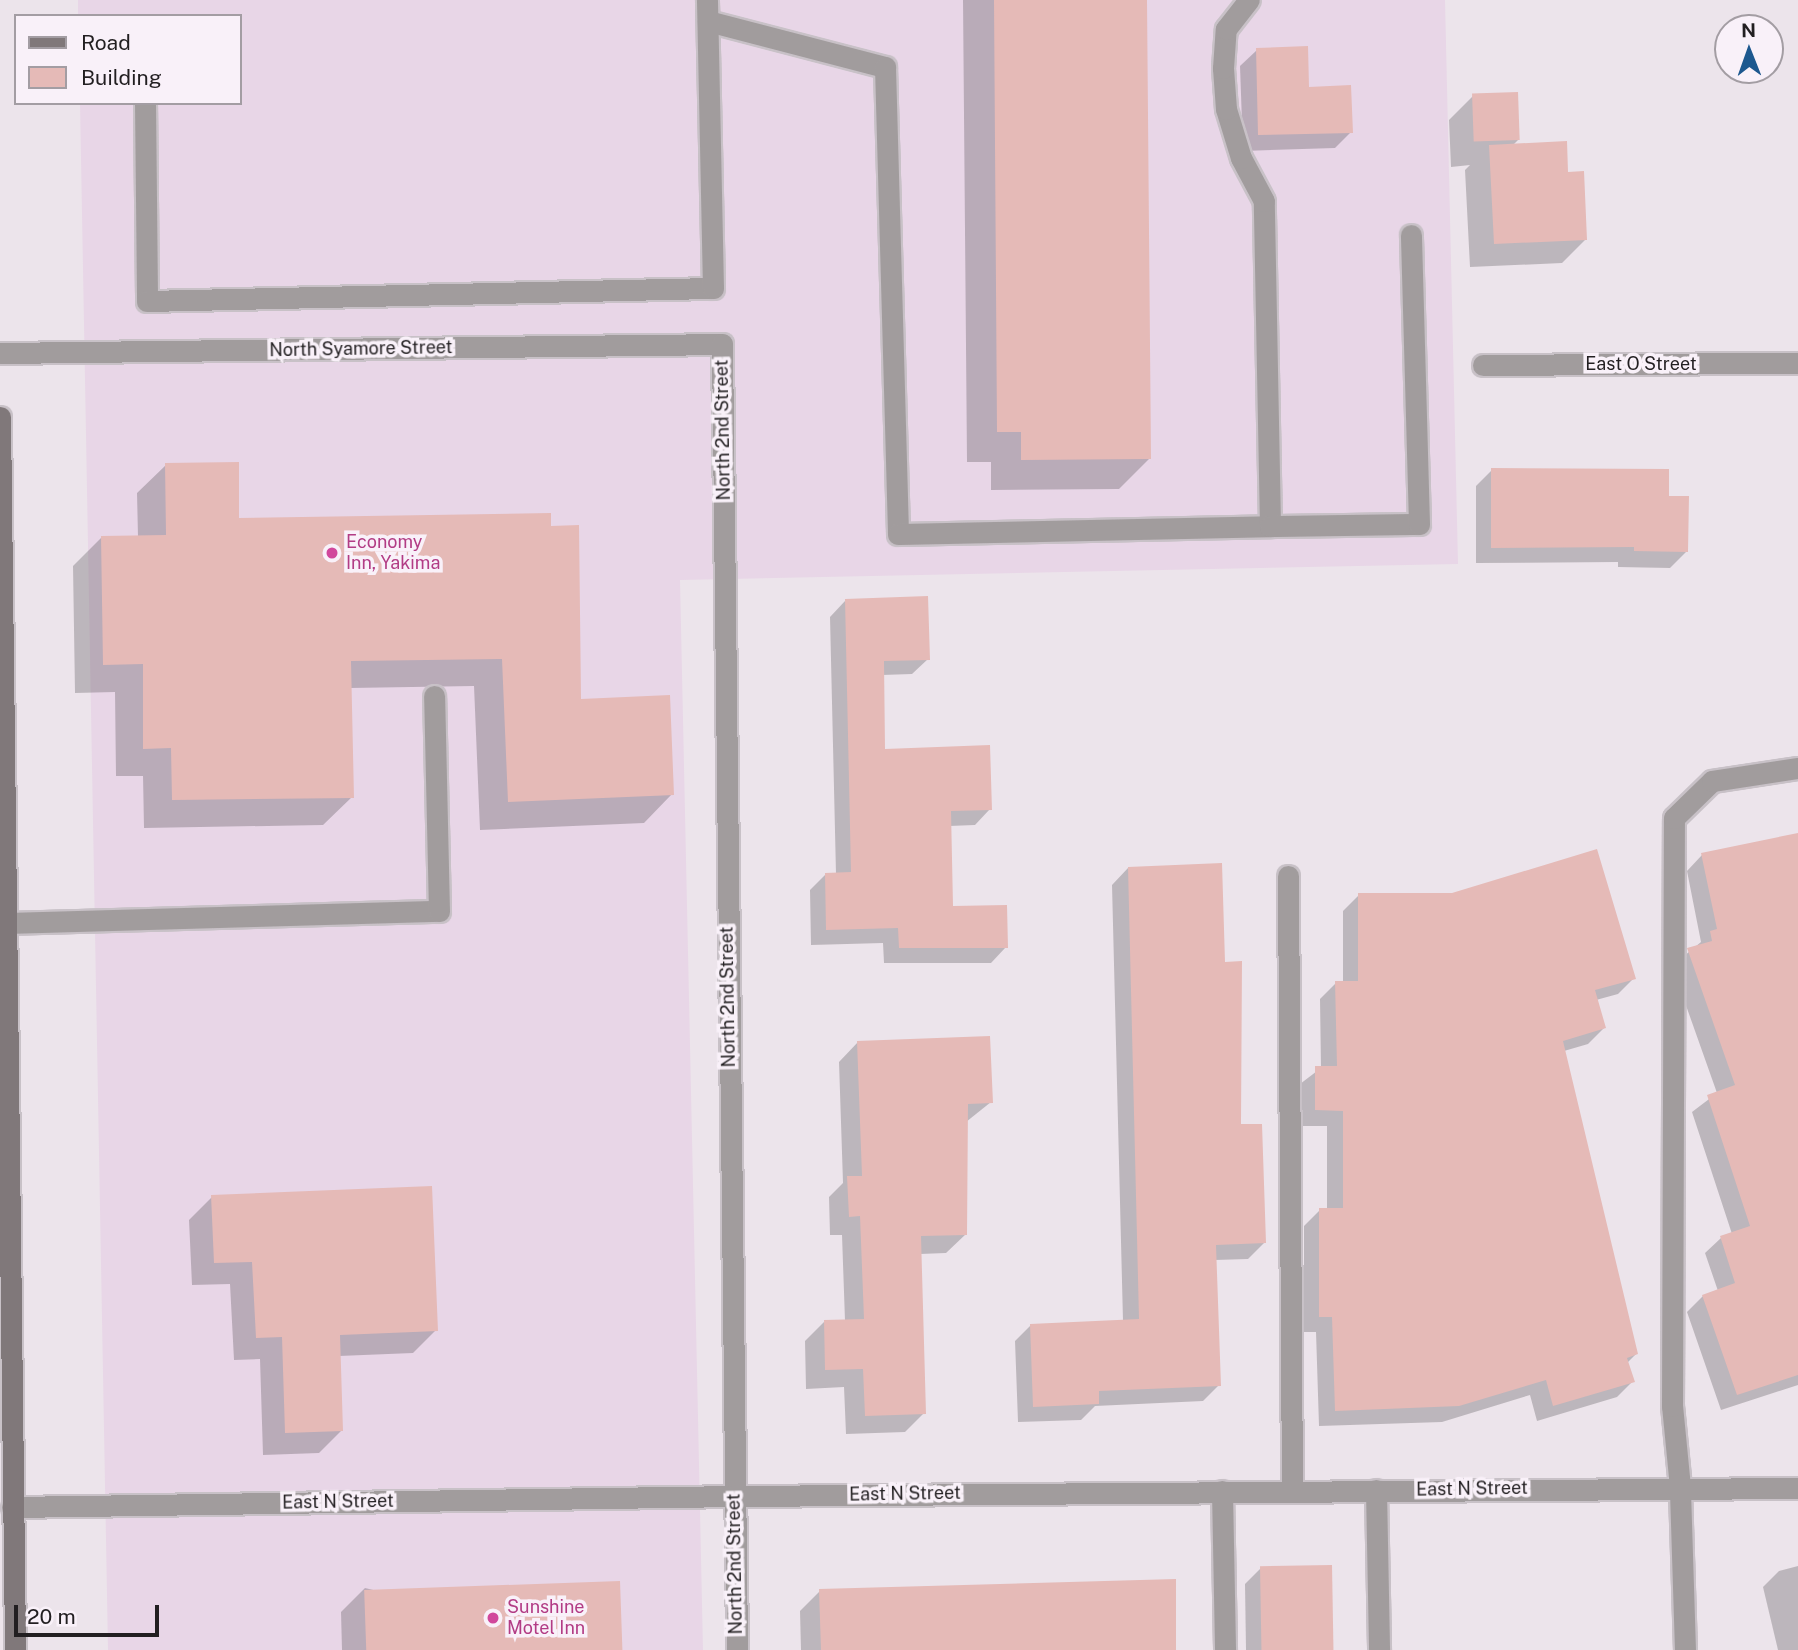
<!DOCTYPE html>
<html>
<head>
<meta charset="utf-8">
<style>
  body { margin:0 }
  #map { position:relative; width:1798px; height:1650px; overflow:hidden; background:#ece4eb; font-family:"Public Sans",sans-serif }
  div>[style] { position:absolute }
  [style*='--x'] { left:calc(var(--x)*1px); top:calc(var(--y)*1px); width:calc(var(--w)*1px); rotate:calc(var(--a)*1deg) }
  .commercial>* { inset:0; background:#e8d6e7 }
  .shadow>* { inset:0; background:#0003 }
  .building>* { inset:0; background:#e5bab7; transform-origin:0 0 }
  .roads { filter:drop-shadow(2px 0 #c8c1c7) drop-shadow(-2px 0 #c8c1c7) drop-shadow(0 2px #c8c1c7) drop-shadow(0 -2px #c8c1c7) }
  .lane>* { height:21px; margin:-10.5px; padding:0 10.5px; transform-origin:10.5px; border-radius:10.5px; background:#a19c9d }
  .street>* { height:21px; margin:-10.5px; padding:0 10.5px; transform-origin:10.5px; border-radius:10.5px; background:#a19c9d }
  .secondary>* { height:21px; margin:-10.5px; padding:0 10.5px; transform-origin:10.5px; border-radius:10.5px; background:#80787a }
  .dots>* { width:19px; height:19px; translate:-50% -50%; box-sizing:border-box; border:4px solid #f9f1f9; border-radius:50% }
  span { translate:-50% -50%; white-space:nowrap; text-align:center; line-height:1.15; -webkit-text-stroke:7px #f9f1f9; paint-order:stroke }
  .street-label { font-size:18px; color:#221f21 }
  .hotel-label { font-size:18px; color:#b23c85 }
  .left { translate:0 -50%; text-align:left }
  .legend { position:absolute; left:14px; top:14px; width:228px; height:91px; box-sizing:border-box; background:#f9f1f9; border:2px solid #a39da3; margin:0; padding:9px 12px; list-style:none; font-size:21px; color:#221f21 }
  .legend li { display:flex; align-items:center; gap:14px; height:35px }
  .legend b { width:35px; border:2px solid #a39da3 }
  .north { position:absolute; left:1714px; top:14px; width:70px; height:70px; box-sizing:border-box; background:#f9f1f9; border:2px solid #a39da3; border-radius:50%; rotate:359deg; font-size:19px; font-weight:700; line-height:28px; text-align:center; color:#221f21 }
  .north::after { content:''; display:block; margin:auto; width:24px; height:32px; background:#1d588f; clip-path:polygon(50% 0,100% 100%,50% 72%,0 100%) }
  .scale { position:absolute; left:14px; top:1605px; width:145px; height:32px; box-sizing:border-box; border:4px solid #221f21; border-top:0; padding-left:9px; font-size:21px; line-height:24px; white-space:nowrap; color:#221f21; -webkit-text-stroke:5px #f9f1f9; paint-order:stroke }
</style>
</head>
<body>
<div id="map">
  <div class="commercial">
    <i style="clip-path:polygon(78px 0,1445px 0,1458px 564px,680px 580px,703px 1650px,108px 1650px,80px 103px,240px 103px,240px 16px,78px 16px)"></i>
  </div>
  <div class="shadow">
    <i style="clip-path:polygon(963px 0,1145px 0,1150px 458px,1119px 489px,991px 490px,991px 462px,967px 462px)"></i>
    <i style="clip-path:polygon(1257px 50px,1308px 88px,1351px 132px,1335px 148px,1243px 151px,1240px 66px)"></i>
    <i style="clip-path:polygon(1473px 96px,1518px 140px,1513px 145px,1566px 174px,1586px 239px,1562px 263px,1470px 267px,1465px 170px,1470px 165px,1451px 167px,1449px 120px)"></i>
    <i style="clip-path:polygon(166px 465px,238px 520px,550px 528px,579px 700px,672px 794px,644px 823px,480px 830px,474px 686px,350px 688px,352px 797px,323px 825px,144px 828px,143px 776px,116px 776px,115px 692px,75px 693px,73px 566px,101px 538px,138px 537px,137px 493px)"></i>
    <i style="clip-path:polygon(1492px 470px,1686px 552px,1670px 568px,1618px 567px,1618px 562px,1476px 563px,1476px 486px)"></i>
    <i style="clip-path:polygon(845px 601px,928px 659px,912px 674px,882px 675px,883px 751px,990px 809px,975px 825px,949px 826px,951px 908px,1006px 947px,991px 963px,884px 963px,883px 943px,811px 945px,810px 890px,826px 874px,836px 874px,830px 617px)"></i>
    <i style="clip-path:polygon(1798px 835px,1798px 1385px,1721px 1410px,1687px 1312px,1703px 1296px,1718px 1291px,1705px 1253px,1721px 1238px,1732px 1234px,1692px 1112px,1717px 1093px,1672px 966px,1701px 942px,1687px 871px,1702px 855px)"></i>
    <i style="clip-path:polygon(1128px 868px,1224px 964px,1239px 1126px,1264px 1243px,1248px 1259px,1215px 1260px,1219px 1385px,1203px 1401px,1095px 1406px,1081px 1420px,1018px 1422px,1015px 1341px,1031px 1325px,1123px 1321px,1112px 885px)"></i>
    <i style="clip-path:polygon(1359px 895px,1634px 978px,1618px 994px,1596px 1000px,1604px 1028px,1588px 1044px,1564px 1051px,1636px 1354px,1627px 1363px,1633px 1381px,1617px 1397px,1537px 1421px,1530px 1395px,1442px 1422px,1319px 1426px,1316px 1332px,1304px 1332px,1304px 1226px,1320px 1210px,1327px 1210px,1327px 1126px,1300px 1126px,1300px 1084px,1321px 1068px,1320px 999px,1336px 983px,1343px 983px,1343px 911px)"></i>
    <i style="clip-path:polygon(858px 1042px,991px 1102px,966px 1122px,966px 1234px,946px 1253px,920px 1254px,924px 1413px,905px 1432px,846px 1434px,844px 1387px,806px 1389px,805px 1341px,824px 1322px,845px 1321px,842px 1235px,830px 1235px,829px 1197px,843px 1183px,839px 1062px)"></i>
    <i style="clip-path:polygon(212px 1197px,436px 1330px,413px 1353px,339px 1356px,342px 1430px,319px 1453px,263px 1455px,260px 1359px,234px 1360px,230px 1284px,192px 1285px,189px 1220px)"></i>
    <i style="clip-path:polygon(1798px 1566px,1798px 1650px,1778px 1650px,1763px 1587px,1779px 1571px)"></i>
    <i style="clip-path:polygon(1261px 1568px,1332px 1650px,1246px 1650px,1245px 1584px)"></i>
    <i style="clip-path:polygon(365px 1588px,620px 1650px,342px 1650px,341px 1612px)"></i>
    <i style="clip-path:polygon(820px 1591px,1175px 1650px,801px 1650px,800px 1611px)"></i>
  </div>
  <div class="building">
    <i style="clip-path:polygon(994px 0,1147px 0,1151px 459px,1021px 460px,1021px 432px,997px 432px)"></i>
    <i style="clip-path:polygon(1308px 46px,1309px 87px,1351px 85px,1353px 133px,1258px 135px,1256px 48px)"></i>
    <i style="left:1518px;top:92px;width:48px;height:46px;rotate:88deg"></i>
    <i style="clip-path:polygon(1567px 141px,1568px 172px,1584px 171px,1587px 240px,1494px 244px,1489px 145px)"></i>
    <i style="clip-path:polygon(239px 462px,239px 518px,551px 513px,551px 526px,579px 525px,581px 699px,670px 695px,674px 795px,508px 802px,502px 659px,351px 661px,354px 798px,172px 800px,171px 748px,143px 749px,143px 664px,103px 665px,101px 536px,166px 535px,165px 463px)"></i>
    <i style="clip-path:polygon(1491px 468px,1669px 469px,1669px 496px,1689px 496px,1688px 552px,1634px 551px,1634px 547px,1491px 548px)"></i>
    <i style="clip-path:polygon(928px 596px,930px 660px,884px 661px,885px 749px,990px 745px,992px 810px,951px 811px,953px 906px,1007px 905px,1008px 948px,899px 948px,898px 928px,826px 930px,825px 873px,851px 872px,845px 599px)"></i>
    <i style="clip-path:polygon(1798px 833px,1798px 1375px,1737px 1395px,1702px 1295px,1735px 1283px,1720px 1236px,1750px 1226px,1707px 1095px,1735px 1085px,1687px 948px,1712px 941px,1710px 931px,1717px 929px,1701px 853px)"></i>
    <i style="clip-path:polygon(1597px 849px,1636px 979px,1595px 990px,1606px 1028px,1563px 1041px,1638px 1354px,1627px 1358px,1635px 1382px,1553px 1406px,1546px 1380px,1459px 1406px,1335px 1411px,1332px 1317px,1319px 1317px,1319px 1208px,1343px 1208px,1343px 1111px,1315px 1110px,1315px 1066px,1337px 1066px,1335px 981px,1358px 981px,1358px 893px,1452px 893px)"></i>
    <i style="clip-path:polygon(1222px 863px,1225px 962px,1242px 961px,1241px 1124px,1262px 1124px,1266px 1243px,1216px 1245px,1221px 1386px,1099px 1391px,1099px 1404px,1033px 1407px,1030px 1324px,1139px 1319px,1128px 867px)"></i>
    <i style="clip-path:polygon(990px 1036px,993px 1103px,968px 1104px,967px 1235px,921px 1236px,926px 1414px,865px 1416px,863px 1369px,825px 1370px,824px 1320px,864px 1319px,860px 1216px,849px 1217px,847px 1176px,862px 1176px,857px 1041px)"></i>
    <i style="clip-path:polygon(432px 1186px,438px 1331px,340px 1335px,343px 1431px,285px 1433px,282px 1337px,256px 1338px,252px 1262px,214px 1263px,211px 1195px)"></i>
    <i style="left:1332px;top:1565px;width:85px;height:72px;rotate:89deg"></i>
    <i style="clip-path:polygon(1176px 1579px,1176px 1650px,821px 1650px,819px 1589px)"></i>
    <i style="left:620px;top:1581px;width:69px;height:256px;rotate:88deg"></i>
  </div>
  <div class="roads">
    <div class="lane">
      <i style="--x:708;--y:21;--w:183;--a:14.6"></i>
      <i style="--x:885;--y:67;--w:467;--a:88.4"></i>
      <i style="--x:898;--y:534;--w:372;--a:-1.2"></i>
      <i style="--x:1270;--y:526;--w:325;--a:-91.1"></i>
      <i style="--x:1264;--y:201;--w:49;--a:-118.1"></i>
      <i style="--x:1241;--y:158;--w:51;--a:-107"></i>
      <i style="--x:1226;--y:109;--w:41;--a:-94.2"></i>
      <i style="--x:1223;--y:68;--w:39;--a:-86"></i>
      <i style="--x:1226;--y:29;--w:37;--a:-52"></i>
      <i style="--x:145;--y:103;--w:198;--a:89.4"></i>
      <i style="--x:147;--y:301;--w:566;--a:-1.32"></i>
      <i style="--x:713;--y:288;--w:288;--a:-91.2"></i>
      <i style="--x:1270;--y:526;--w:149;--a:-0.8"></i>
      <i style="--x:1419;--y:524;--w:289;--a:-91.6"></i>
      <i style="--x:1288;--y:876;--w:615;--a:89.63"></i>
      <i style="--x:6;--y:923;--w:433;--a:-1.6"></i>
      <i style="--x:439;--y:911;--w:215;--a:-91.3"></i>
      <i style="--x:1376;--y:1490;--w:160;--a:88.9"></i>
      <i style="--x:1222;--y:1491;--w:159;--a:88.9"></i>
      <i style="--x:1685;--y:1650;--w:163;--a:-91.8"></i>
      <i style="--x:1680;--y:1487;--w:81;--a:-95.6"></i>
      <i style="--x:1672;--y:1406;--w:588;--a:-89.81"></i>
      <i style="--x:1674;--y:818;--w:53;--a:-44.2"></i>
      <i style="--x:1712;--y:781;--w:87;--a:-8.6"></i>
    </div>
    <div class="street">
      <i style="--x:0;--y:353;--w:722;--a:-0.71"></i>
      <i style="--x:722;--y:344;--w:1306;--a:89.34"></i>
      <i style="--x:1483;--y:365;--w:315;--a:-0.4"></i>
      <i style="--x:12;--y:1507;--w:721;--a:-0.87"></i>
      <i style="--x:733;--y:1496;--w:1065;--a:-0.43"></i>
    </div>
    <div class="secondary">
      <i style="--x:0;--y:417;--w:1233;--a:89.3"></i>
    </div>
  </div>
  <div class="dots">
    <i style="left:332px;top:553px;background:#d1479c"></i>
    <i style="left:493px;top:1618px;background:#d1479c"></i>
  </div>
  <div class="street-label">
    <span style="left:361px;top:349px;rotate:-1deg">North Syamore Street</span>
    <span style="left:1641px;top:364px">East O Street</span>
    <span style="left:723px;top:430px;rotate:-91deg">North 2nd Street</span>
    <span style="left:728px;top:997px;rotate:-91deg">North 2nd Street</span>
    <span style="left:1472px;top:1489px;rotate:-1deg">East N Street</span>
    <span style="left:905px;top:1494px;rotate:-1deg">East N Street</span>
    <span style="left:338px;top:1502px;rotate:-1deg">East N Street</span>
    <span style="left:735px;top:1564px;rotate:-91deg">North 2nd Street</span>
  </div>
  <div class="hotel-label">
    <span class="left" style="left:346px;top:553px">Economy<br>Inn, Yakima</span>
    <span class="left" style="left:507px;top:1618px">Sunshine<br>Motel Inn</span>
  </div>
  <ul class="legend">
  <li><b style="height:9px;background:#80787a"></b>Road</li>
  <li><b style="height:19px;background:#e5bab7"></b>Building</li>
  </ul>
  <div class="north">N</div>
  <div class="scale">20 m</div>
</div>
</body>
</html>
